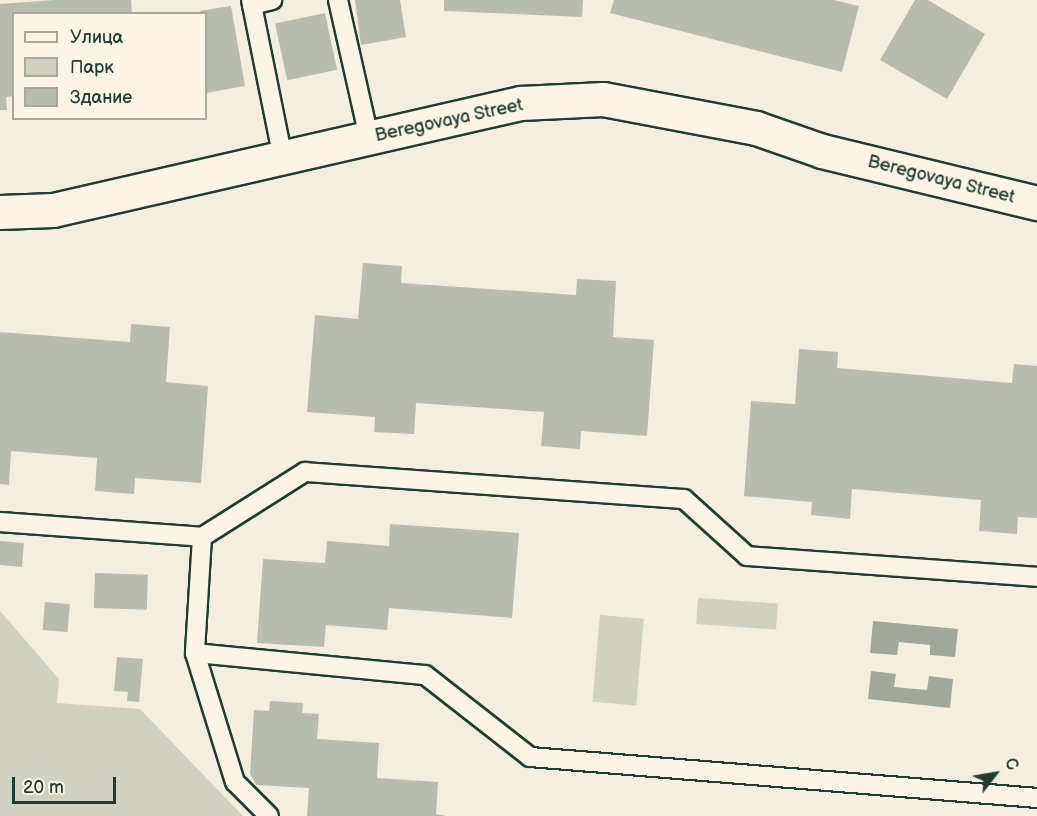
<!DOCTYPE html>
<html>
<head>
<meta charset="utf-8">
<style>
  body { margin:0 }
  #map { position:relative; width:1037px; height:816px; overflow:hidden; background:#f3eede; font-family:"Balsamiq Sans",sans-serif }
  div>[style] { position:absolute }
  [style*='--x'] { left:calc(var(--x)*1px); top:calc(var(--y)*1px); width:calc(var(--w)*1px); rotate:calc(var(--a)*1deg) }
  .green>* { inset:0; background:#d0d1c2; transform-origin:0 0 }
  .water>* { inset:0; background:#a0a89b }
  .building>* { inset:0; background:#b8bcae; transform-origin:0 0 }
  .roads { filter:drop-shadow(2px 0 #1f3d34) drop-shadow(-2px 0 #1f3d34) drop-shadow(0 2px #1f3d34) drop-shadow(0 -2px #1f3d34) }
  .lane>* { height:18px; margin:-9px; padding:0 9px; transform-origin:9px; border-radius:9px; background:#fcf5e5 }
  .street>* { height:33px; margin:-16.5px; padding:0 16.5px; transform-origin:16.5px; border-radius:16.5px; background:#fcf5e5 }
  span { translate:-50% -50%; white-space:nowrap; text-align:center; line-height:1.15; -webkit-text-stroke:4.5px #fcf5e5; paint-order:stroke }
  .street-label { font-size:18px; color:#1f3d34 }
  .legend { position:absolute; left:12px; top:12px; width:195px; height:108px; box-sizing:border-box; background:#fcf5e5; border:2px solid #a4ab9e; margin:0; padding:8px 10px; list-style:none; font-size:18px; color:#1f3d34 }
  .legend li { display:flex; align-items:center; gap:12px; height:30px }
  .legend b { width:30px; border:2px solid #a4ab9e }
  .north { position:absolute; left:965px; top:744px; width:60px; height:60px; -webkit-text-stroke:4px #fcf5e5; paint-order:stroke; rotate:59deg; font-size:16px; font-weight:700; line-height:24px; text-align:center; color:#1f3d34 }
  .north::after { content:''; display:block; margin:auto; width:21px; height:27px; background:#1f3d34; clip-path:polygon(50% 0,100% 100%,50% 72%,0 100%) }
  .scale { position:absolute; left:12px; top:777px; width:104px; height:27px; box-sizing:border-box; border:3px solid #1f3d34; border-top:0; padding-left:8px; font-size:18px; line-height:21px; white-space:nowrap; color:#1f3d34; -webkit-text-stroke:4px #fcf5e5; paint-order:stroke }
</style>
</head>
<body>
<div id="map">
  <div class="green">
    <i style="left:698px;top:598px;width:80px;height:26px;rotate:4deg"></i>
    <i style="clip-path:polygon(0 611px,59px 679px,57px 703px,140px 709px,243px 816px,0 816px)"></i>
    <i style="left:600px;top:615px;width:44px;height:87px;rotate:5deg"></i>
  </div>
  <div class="water">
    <i style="clip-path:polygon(873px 621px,958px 629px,955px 657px,930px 655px,930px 645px,899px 642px,897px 655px,870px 653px)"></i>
    <i style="clip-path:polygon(871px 671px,896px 674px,894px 687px,927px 690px,929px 676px,953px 679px,950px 708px,868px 699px)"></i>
  </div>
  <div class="building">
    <i style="clip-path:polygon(54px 0,131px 0,132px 14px,14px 14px,14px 96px,6px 97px,7px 110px,0 110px,0 4px)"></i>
    <i style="clip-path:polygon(355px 0,400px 0,406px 37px,361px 45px)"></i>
    <i style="clip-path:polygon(444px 0,583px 0,582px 17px,444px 11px)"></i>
    <i style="clip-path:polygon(614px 0,834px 0,859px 6px,842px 72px,610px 13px)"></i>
    <i style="clip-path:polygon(915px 0,928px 0,985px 34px,947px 99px,880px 60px)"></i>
    <i style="clip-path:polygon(231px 6px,245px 86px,206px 93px,206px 14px,199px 11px)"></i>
    <i style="left:325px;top:13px;width:58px;height:51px;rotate:78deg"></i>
    <i style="clip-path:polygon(363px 263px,402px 266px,401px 283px,576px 295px,577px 279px,616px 281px,613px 337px,654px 340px,647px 436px,581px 431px,580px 449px,541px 446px,544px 412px,416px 403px,414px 434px,374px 432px,375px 417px,307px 412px,315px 315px,358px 319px)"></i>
    <i style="clip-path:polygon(131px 324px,170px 327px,166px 382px,208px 386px,201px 483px,135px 478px,134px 494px,95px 491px,97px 458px,11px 451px,9px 485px,0 484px,0 332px,130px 342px)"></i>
    <i style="clip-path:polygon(799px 349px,838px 352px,837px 368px,1012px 383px,1014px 364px,1037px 366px,1037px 518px,1018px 517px,1017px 534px,979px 531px,981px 500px,852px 489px,850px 519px,811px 515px,812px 502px,744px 496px,751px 401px,795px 404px)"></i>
    <i style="clip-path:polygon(390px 524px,519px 533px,512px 618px,389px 608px,387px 630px,326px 625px,324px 647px,257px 643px,263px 559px,325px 563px,327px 541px,389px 546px)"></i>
    <i style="left:0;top:541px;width:24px;height:24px;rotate:5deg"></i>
    <i style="left:95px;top:573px;width:53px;height:35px;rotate:2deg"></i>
    <i style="left:45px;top:602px;width:25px;height:28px;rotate:5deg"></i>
    <i style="clip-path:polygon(117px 657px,143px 659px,139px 702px,127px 701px,128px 692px,114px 691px)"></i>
    <i style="clip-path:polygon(270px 701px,303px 703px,302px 713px,319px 714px,317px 739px,379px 743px,377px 778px,438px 782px,436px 814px,447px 816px,307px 816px,309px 788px,256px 785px,250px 774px,254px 710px,269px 711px)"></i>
  </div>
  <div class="roads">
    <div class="lane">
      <i style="--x:251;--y:0;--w:161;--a:78.6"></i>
      <i style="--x:338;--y:0;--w:141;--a:77.3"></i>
      <i style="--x:252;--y:5;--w:21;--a:-14"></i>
      <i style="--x:0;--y:522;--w:203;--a:4.2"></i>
      <i style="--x:202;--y:537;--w:122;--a:-32.3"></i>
      <i style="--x:305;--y:472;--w:380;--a:4.1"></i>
      <i style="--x:684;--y:499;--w:85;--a:42.1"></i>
      <i style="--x:747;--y:556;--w:291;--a:4.1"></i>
      <i style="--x:202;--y:537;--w:116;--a:93.5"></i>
      <i style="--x:195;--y:653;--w:135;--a:72.8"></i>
      <i style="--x:235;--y:782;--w:48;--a:45"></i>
      <i style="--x:195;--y:653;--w:231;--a:5.5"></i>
      <i style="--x:425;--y:675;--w:133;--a:38"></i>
      <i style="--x:530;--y:757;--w:509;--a:4.62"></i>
    </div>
    <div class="street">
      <i style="--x:0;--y:212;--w:53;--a:-2.2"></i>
      <i style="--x:53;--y:210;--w:480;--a:-12.9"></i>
      <i style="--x:521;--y:103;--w:82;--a:-2.8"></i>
      <i style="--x:603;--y:99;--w:156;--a:10.7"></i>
      <i style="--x:756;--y:128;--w:70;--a:19.2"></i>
      <i style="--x:822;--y:151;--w:221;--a:13.6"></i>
    </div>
  </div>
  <div class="street-label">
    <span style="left:449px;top:121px;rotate:-12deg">Beregovaya Street</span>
    <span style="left:941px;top:180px;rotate:14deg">Beregovaya Street</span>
  </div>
  <ul class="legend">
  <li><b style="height:8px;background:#fcf5e5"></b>Улица</li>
  <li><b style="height:16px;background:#d0d1c2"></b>Парк</li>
  <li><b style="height:16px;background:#b8bcae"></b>Здание</li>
  </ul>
  <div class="north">С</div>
  <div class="scale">20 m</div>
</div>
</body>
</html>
